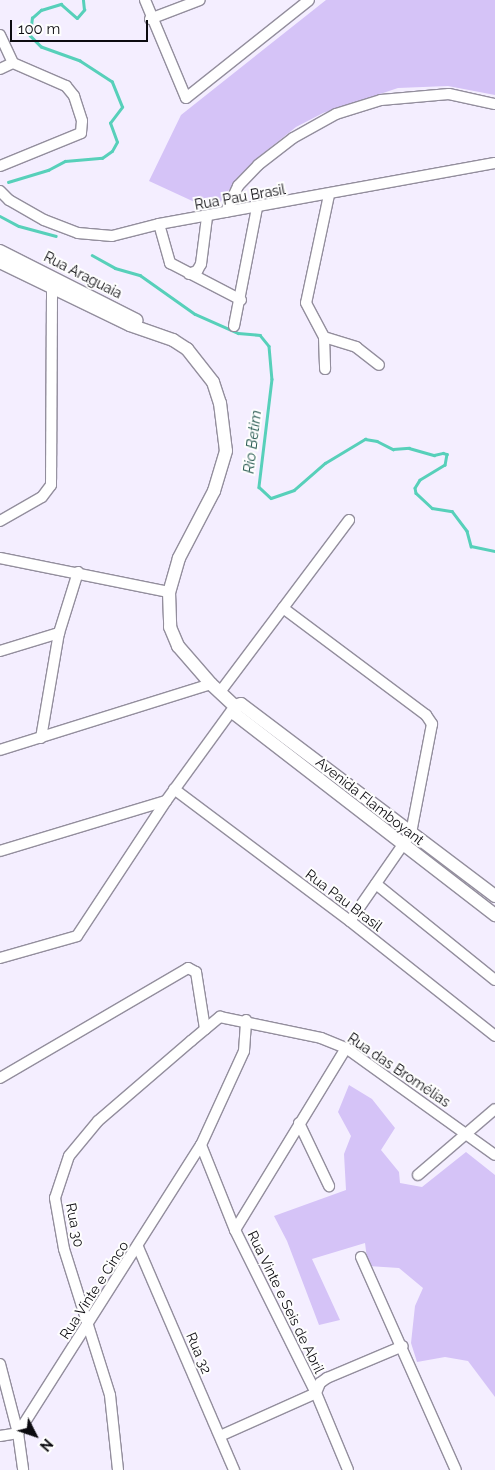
<!DOCTYPE html>
<html>
<head>
<meta charset="utf-8">
<style>
  body { margin:0 }
  #map { position:relative; width:495px; height:1470px; overflow:hidden; background:#f4eeff; font-family:Raleway,sans-serif }
  div>[style] { position:absolute }
  [style*='--x'] { left:calc(var(--x)*1px); top:calc(var(--y)*1px); width:calc(var(--w)*1px); rotate:calc(var(--a)*1deg) }
  .green>* { inset:0; background:#d5c3f7 }
  .stream>* { height:2.5px; margin:-1.25px; padding:0 1.25px; transform-origin:1.25px; border-radius:1.25px; background:#57d0ba }
  .roads { filter:drop-shadow(1px 0 #938e9d) drop-shadow(-1px 0 #938e9d) drop-shadow(0 1px #938e9d) drop-shadow(0 -1px #938e9d) }
  .minor>* { height:10px; margin:-5px; padding:0 5px; transform-origin:5px; border-radius:5px; background:#fff }
  .tertiary>* { height:12px; margin:-6px; padding:0 6px; transform-origin:6px; border-radius:6px; background:#fff }
  span { translate:-50% -50%; white-space:nowrap; text-align:center; line-height:1.15; -webkit-text-stroke:4px #fefefe; paint-order:stroke }
  .street-label { font-size:14px; color:#0c0b10 }
  .water-label { font-size:15px; color:#22554c; font-style:italic }
  .north { position:absolute; left:10px; top:1410px; width:50px; height:50px; -webkit-text-stroke:4px #fefefe; paint-order:stroke; rotate:131deg; font-size:14px; font-weight:700; line-height:20px; text-align:center; color:#0c0b10 }
  .north::after { content:''; display:block; margin:auto; width:18px; height:22px; background:#0c0b10; clip-path:polygon(50% 0,100% 100%,50% 72%,0 100%) }
  .scale { position:absolute; left:10px; top:20px; width:138px; height:22px; box-sizing:border-box; border:2px solid #0c0b10; border-top:0; padding-left:6px; font-size:15px; line-height:18px; white-space:nowrap; color:#0c0b10; -webkit-text-stroke:4px #fefefe; paint-order:stroke }
</style>
</head>
<body>
<div id="map">
  <div class="green">
    <i style="clip-path:polygon(326px 0,495px 0,495px 95px,448px 86px,398px 88px,323px 113px,296px 127px,261px 155px,239px 176px,214px 211px,149px 181px,181px 115px)"></i>
    <i style="clip-path:polygon(349px 1085px,372px 1099px,395px 1128px,381px 1150px,399px 1172px,400px 1183px,422px 1187px,466px 1152px,495px 1175px,495px 1397px,468px 1361px,445px 1357px,417px 1362px,411px 1343px,415px 1306px,423px 1288px,399px 1268px,368px 1266px,365px 1243px,312px 1259px,340px 1320px,319px 1325px,287px 1241px,274px 1216px,346px 1190px,344px 1154px,351px 1136px,338px 1112px)"></i>
  </div>
  <div class="stream">
    <i style="--x:8;--y:182;--w:42;--a:-16.7"></i>
    <i style="--x:48;--y:170;--w:19;--a:-28"></i>
    <i style="--x:65;--y:161;--w:37;--a:-5"></i>
    <i style="--x:102;--y:158;--w:12;--a:-35"></i>
    <i style="--x:112;--y:151;--w:10;--a:-61"></i>
    <i style="--x:117;--y:142;--w:20;--a:-110"></i>
    <i style="--x:110;--y:123;--w:20;--a:-53"></i>
    <i style="--x:122;--y:107;--w:27;--a:-112"></i>
    <i style="--x:112;--y:82;--w:38;--a:-147"></i>
    <i style="--x:80;--y:61;--w:41;--a:-160.3"></i>
    <i style="--x:41;--y:47;--w:16;--a:-135"></i>
    <i style="--x:30;--y:36;--w:18;--a:-84"></i>
    <i style="--x:32;--y:18;--w:12;--a:-42"></i>
    <i style="--x:41;--y:10;--w:21;--a:-17"></i>
    <i style="--x:61;--y:4;--w:21;--a:41"></i>
    <i style="--x:77;--y:18;--w:11;--a:-49"></i>
    <i style="--x:84;--y:10;--w:10;--a:-96"></i>
    <i style="--x:0;--y:216;--w:21;--a:28"></i>
    <i style="--x:19;--y:226;--w:38;--a:15"></i>
    <i style="--x:92;--y:255;--w:26;--a:29"></i>
    <i style="--x:115;--y:268;--w:26;--a:16"></i>
    <i style="--x:140;--y:275;--w:67;--a:35.3"></i>
    <i style="--x:195;--y:314;--w:47;--a:23.8"></i>
    <i style="--x:238;--y:333;--w:22;--a:5"></i>
    <i style="--x:260;--y:335;--w:14;--a:51"></i>
    <i style="--x:269;--y:346;--w:33;--a:85"></i>
    <i style="--x:272;--y:379;--w:109;--a:96.9"></i>
    <i style="--x:259;--y:487;--w:16;--a:43"></i>
    <i style="--x:271;--y:498;--w:24;--a:-19"></i>
    <i style="--x:294;--y:490;--w:41;--a:-41.1"></i>
    <i style="--x:325;--y:463;--w:47;--a:-31"></i>
    <i style="--x:365;--y:439;--w:12;--a:9"></i>
    <i style="--x:377;--y:441;--w:18;--a:27"></i>
    <i style="--x:393;--y:449;--w:16;--a:-4"></i>
    <i style="--x:409;--y:448;--w:26;--a:16"></i>
    <i style="--x:434;--y:455;--w:9;--a:-13"></i>
    <i style="--x:443;--y:453;--w:4;--a:14"></i>
    <i style="--x:447;--y:454;--w:11;--a:100"></i>
    <i style="--x:445;--y:465;--w:29;--a:149"></i>
    <i style="--x:420;--y:480;--w:9;--a:122"></i>
    <i style="--x:415;--y:488;--w:5;--a:79"></i>
    <i style="--x:416;--y:493;--w:22;--a:43"></i>
    <i style="--x:432;--y:508;--w:20;--a:9"></i>
    <i style="--x:452;--y:511;--w:25;--a:53"></i>
    <i style="--x:467;--y:531;--w:16;--a:75"></i>
    <i style="--x:471;--y:546;--w:25;--a:12"></i>
  </div>
  <div class="roads">
    <div class="minor">
      <i style="--x:145;--y:0;--w:106;--a:67.3"></i>
      <i style="--x:186;--y:98;--w:157;--a:-38.5"></i>
      <i style="--x:150;--y:19;--w:53;--a:-20.8"></i>
      <i style="--x:0;--y:35;--w:31;--a:65"></i>
      <i style="--x:13;--y:63;--w:58;--a:23.5"></i>
      <i style="--x:66;--y:86;--w:13;--a:51"></i>
      <i style="--x:74;--y:96;--w:26;--a:72"></i>
      <i style="--x:82;--y:121;--w:12;--a:95"></i>
      <i style="--x:81;--y:133;--w:87;--a:157.8"></i>
      <i style="--x:0;--y:69;--w:14;--a:-25"></i>
      <i style="--x:0;--y:191;--w:13;--a:45"></i>
      <i style="--x:9;--y:200;--w:40;--a:29.7"></i>
      <i style="--x:44;--y:220;--w:36;--a:21"></i>
      <i style="--x:78;--y:233;--w:34;--a:5"></i>
      <i style="--x:112;--y:236;--w:49;--a:-14.3"></i>
      <i style="--x:159;--y:224;--w:341;--a:-10.3"></i>
      <i style="--x:329;--y:195;--w:110;--a:102"></i>
      <i style="--x:306;--y:303;--w:38;--a:62"></i>
      <i style="--x:324;--y:337;--w:34;--a:17"></i>
      <i style="--x:356;--y:347;--w:29;--a:38"></i>
      <i style="--x:226;--y:212;--w:29;--a:-65"></i>
      <i style="--x:238;--y:186;--w:29;--a:-46"></i>
      <i style="--x:258;--y:165;--w:44;--a:-37.6"></i>
      <i style="--x:293;--y:138;--w:49;--a:-29.2"></i>
      <i style="--x:336;--y:114;--w:47;--a:-17.3"></i>
      <i style="--x:381;--y:100;--w:68;--a:-5"></i>
      <i style="--x:449;--y:94;--w:47;--a:12.3"></i>
      <i style="--x:159;--y:224;--w:41;--a:74.2"></i>
      <i style="--x:170;--y:263;--w:80;--a:27.5"></i>
      <i style="--x:189;--y:274;--w:9;--a:-21"></i>
      <i style="--x:197;--y:271;--w:8;--a:-60"></i>
      <i style="--x:201;--y:264;--w:47;--a:-82.7"></i>
      <i style="--x:234;--y:326;--w:120;--a:-79"></i>
      <i style="--x:324;--y:337;--w:32;--a:88"></i>
      <i style="--x:0;--y:521;--w:48;--a:-29.7"></i>
      <i style="--x:42;--y:497;--w:15;--a:-53"></i>
      <i style="--x:51;--y:485;--w:196;--a:-89.7"></i>
      <i style="--x:0;--y:558;--w:172;--a:11.4"></i>
      <i style="--x:283;--y:608;--w:179;--a:36.8"></i>
      <i style="--x:426;--y:715;--w:11;--a:56"></i>
      <i style="--x:432;--y:724;--w:111;--a:100.9"></i>
      <i style="--x:411;--y:833;--w:107;--a:124.7"></i>
      <i style="--x:0;--y:651;--w:62;--a:-17"></i>
      <i style="--x:220;--y:692;--w:215;--a:-53.1"></i>
      <i style="--x:41;--y:738;--w:107;--a:-80.3"></i>
      <i style="--x:59;--y:633;--w:64;--a:-72.7"></i>
      <i style="--x:0;--y:750;--w:221;--a:-17.4"></i>
      <i style="--x:174;--y:789;--w:220;--a:36.9"></i>
      <i style="--x:350;--y:921;--w:185;--a:38.4"></i>
      <i style="--x:0;--y:851;--w:173;--a:-16.8"></i>
      <i style="--x:376;--y:884;--w:153;--a:38.9"></i>
      <i style="--x:0;--y:958;--w:80;--a:-15.9"></i>
      <i style="--x:77;--y:936;--w:162;--a:-56.6"></i>
      <i style="--x:166;--y:801;--w:117;--a:-54"></i>
      <i style="--x:0;--y:1078;--w:218;--a:-30.3"></i>
      <i style="--x:188;--y:968;--w:9;--a:27"></i>
      <i style="--x:196;--y:972;--w:58;--a:81"></i>
      <i style="--x:299;--y:1123;--w:70;--a:64.5"></i>
      <i style="--x:201;--y:1145;--w:92;--a:68.2"></i>
      <i style="--x:235;--y:1230;--w:182;--a:63.6"></i>
      <i style="--x:316;--y:1393;--w:83;--a:67.4"></i>
      <i style="--x:418;--y:1175;--w:101;--a:-40.6"></i>
      <i style="--x:235;--y:1230;--w:213;--a:-58.6"></i>
      <i style="--x:138;--y:1247;--w:243;--a:66.7"></i>
      <i style="--x:361;--y:1257;--w:233;--a:66"></i>
      <i style="--x:0;--y:1364;--w:71;--a:75.4"></i>
      <i style="--x:18;--y:1433;--w:37;--a:82"></i>
      <i style="--x:0;--y:1436;--w:18;--a:-9"></i>
      <i style="--x:18;--y:1433;--w:341;--a:-57.6"></i>
      <i style="--x:201;--y:1145;--w:103;--a:-65.4"></i>
      <i style="--x:244;--y:1051;--w:31;--a:-86"></i>
      <i style="--x:220;--y:1436;--w:105;--a:-24.1"></i>
      <i style="--x:316;--y:1393;--w:11;--a:-68"></i>
      <i style="--x:320;--y:1383;--w:9;--a:-36"></i>
      <i style="--x:327;--y:1378;--w:82;--a:-22.8"></i>
      <i style="--x:118;--y:1470;--w:75;--a:-96.1"></i>
      <i style="--x:110;--y:1395;--w:153;--a:-107.5"></i>
      <i style="--x:64;--y:1249;--w:52;--a:-100"></i>
      <i style="--x:55;--y:1198;--w:44;--a:-71.6"></i>
      <i style="--x:69;--y:1156;--w:45;--a:-50.4"></i>
      <i style="--x:98;--y:1121;--w:123;--a:-40.7"></i>
      <i style="--x:191;--y:1041;--w:38;--a:-40"></i>
      <i style="--x:220;--y:1017;--w:103;--a:11.7"></i>
      <i style="--x:321;--y:1038;--w:27;--a:22"></i>
      <i style="--x:346;--y:1048;--w:183;--a:35.7"></i>
    </div>
    <div class="tertiary">
      <i style="--x:0;--y:251;--w:153;--a:26.9"></i>
      <i style="--x:0;--y:262;--w:144;--a:25.9"></i>
      <i style="--x:130;--y:325;--w:46;--a:19.2"></i>
      <i style="--x:173;--y:340;--w:17;--a:33"></i>
      <i style="--x:187;--y:349;--w:42;--a:51.8"></i>
      <i style="--x:213;--y:382;--w:22;--a:72"></i>
      <i style="--x:220;--y:403;--w:48;--a:82.9"></i>
      <i style="--x:226;--y:451;--w:42;--a:106.7"></i>
      <i style="--x:214;--y:491;--w:76;--a:117.6"></i>
      <i style="--x:179;--y:558;--w:35;--a:106"></i>
      <i style="--x:169;--y:592;--w:35;--a:88"></i>
      <i style="--x:170;--y:627;--w:21;--a:67"></i>
      <i style="--x:178;--y:646;--w:50;--a:49"></i>
      <i style="--x:211;--y:684;--w:33;--a:43"></i>
      <i style="--x:495;--y:896;--w:318;--a:-142.9"></i>
      <i style="--x:241;--y:704;--w:6;--a:162"></i>
      <i style="--x:235;--y:706;--w:8;--a:90"></i>
      <i style="--x:235;--y:714;--w:329;--a:37.7"></i>
    </div>
  </div>
  <div class="street-label">
    <span style="left:240px;top:197px;rotate:-10deg">Rua Pau Brasil</span>
    <span style="left:83px;top:275px;rotate:27deg">Rua Araguaia</span>
    <span style="left:370px;top:801px;rotate:38deg">Avenida Flamboyant</span>
    <span style="left:344px;top:900px;rotate:37deg">Rua Pau Brasil</span>
    <span style="left:399px;top:1070px;rotate:34deg">Rua das Bromélias</span>
    <span style="left:75px;top:1225px;rotate:79deg">Rua 30</span>
    <span style="left:94px;top:1290px;rotate:-57deg">Rua Vinte e Cinco</span>
    <span style="left:286px;top:1302px;rotate:64deg">Rua Vinte e Seis de Abril</span>
    <span style="left:199px;top:1353px;rotate:67deg">Rua 32</span>
  </div>
  <div class="water-label">
    <span style="left:253px;top:442px;rotate:-83deg">Rio Betim</span>
  </div>
  <div class="north">N</div>
  <div class="scale">100 m</div>
</div>
</body>
</html>
